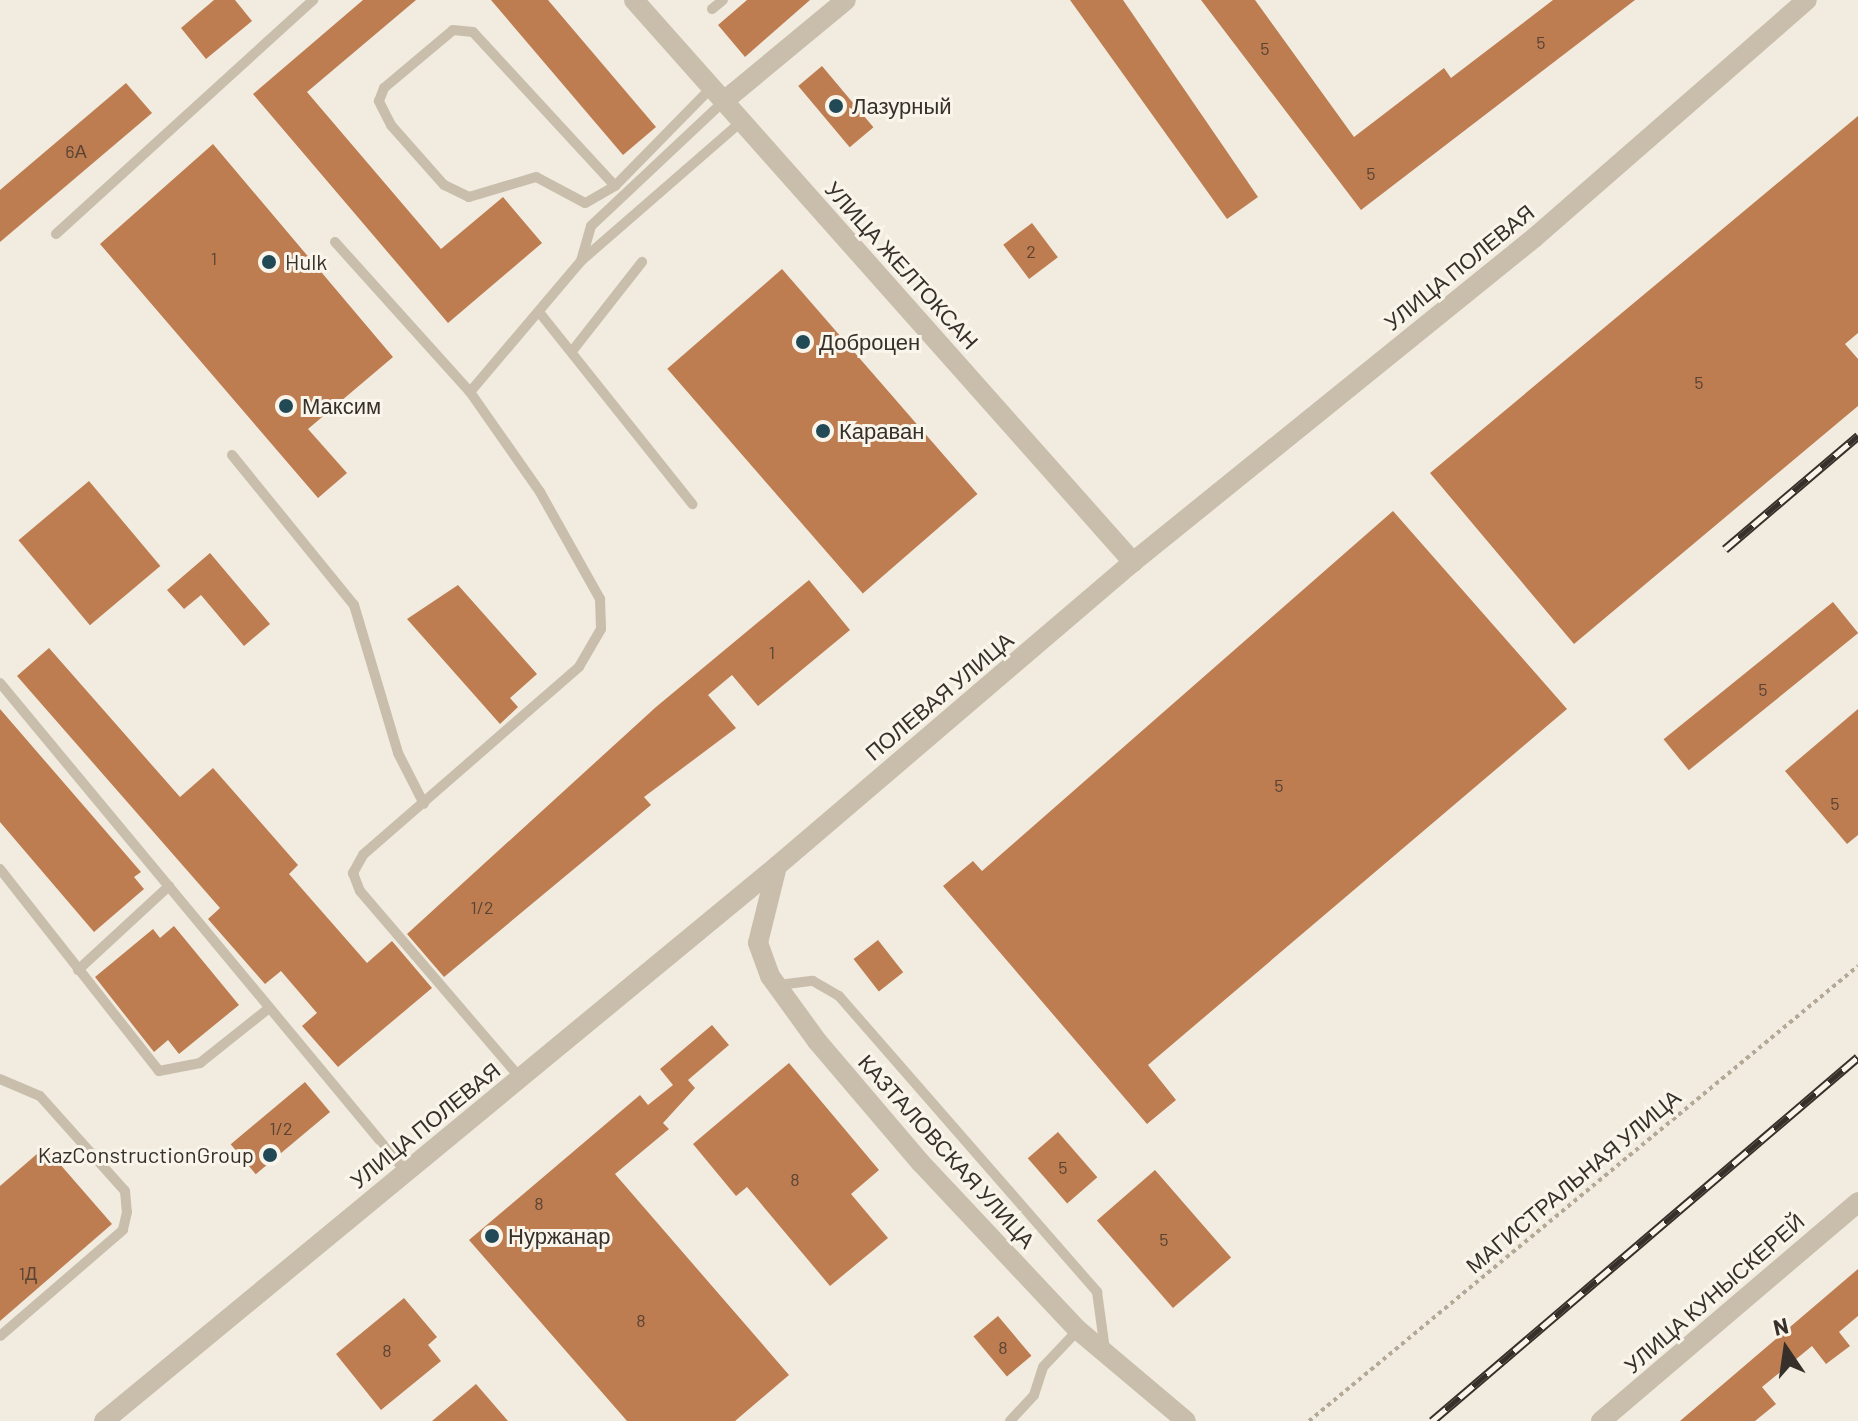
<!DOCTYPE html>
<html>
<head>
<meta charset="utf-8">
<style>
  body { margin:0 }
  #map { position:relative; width:1858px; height:1421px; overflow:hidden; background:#f1ecdf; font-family:Barlow,sans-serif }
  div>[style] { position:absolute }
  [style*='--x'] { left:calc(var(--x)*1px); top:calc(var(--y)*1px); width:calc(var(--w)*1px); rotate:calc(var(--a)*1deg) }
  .building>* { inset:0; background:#be7d51; transform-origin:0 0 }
  .path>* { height:4px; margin-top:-2px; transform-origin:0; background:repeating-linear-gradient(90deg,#b4a896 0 4px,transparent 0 8px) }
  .service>* { height:10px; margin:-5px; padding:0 5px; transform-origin:5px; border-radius:5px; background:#c9beac }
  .minor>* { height:20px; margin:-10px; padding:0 10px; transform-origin:10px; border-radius:10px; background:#c9beac }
  .tertiary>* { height:20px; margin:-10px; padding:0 10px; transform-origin:10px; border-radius:10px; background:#c9beac }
  .rail>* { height:9px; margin-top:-4.5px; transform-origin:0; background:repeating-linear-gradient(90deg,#f9f5eb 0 18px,#37302a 0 36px); box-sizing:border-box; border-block:2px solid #37302a }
  .dots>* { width:22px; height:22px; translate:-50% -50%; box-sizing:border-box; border:4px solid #f9f5eb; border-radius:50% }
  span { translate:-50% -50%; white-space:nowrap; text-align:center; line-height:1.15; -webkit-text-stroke:6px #f9f5eb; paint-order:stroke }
  .number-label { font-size:18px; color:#594334 }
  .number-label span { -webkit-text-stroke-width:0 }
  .poi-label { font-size:22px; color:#37302a }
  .left { translate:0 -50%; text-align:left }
  .right { translate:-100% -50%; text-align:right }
  .street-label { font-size:22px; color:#37302a }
  .north { position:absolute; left:1746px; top:1309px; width:80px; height:80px; -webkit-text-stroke:6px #f9f5eb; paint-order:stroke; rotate:347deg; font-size:22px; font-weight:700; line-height:32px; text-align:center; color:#37302a }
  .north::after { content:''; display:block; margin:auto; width:28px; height:36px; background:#37302a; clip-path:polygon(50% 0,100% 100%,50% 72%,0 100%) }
</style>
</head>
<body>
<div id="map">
  <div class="building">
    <i style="clip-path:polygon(214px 0,235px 0,252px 21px,206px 59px,181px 28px)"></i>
    <i style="clip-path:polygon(363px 0,416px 0,307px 92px,441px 249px,503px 197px,542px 243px,448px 323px,253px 94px)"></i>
    <i style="clip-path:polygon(491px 0,548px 0,656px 127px,623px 155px)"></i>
    <i style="clip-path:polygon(747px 0,810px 0,745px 57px,718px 25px)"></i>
    <i style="clip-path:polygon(1070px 0,1123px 0,1258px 197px,1227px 219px)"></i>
    <i style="clip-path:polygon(1201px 0,1255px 0,1354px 137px,1444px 68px,1451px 78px,1553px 0,1635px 0,1361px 210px)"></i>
    <i style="left:822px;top:66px;width:80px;height:31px;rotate:50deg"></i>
    <i style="clip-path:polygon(126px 83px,152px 113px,0 242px,0 190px)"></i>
    <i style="clip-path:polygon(1858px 116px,1858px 333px,1845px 344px,1858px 359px,1858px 406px,1574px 644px,1430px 473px)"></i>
    <i style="clip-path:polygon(213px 144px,393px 357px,308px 429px,347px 473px,318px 498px,100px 244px)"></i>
    <i style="left:1032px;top:223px;width:43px;height:36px;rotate:53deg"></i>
    <i style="left:782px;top:269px;width:298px;height:152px;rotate:49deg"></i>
    <i style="left:89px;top:481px;width:111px;height:92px;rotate:50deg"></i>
    <i style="clip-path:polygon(1393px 511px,1567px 709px,1148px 1065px,1176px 1100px,1147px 1124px,943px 886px,973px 861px,982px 871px)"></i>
    <i style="clip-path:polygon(210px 553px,270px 624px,244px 646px,201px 595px,184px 609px,167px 590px)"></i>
    <i style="clip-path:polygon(809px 580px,850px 630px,758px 706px,732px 675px,708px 695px,736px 728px,644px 797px,651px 805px,444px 977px,407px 934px,656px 707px)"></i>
    <i style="clip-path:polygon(458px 585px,537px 674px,510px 698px,518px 707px,500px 724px,407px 619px)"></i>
    <i style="left:1833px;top:602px;width:40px;height:218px;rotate:51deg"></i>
    <i style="clip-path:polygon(49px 648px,180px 797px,213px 768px,298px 865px,289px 874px,367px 963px,392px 941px,432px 988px,338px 1067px,302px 1026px,317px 1013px,281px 971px,265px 984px,208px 919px,220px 908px,17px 676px)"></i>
    <i style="clip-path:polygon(0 709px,141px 872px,134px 877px,144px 889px,94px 932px,0 822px)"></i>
    <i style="clip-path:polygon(1858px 709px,1858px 835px,1847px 844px,1785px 771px)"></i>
    <i style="clip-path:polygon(174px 926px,239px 1005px,179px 1054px,168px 1040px,154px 1052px,95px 977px,153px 929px,160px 938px)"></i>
    <i style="left:878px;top:940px;width:41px;height:31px;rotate:52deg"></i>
    <i style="clip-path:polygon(712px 1025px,729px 1045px,688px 1080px,695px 1088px,663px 1123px,669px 1129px,615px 1174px,789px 1375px,735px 1421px,627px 1421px,469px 1240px,640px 1095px,648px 1105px,673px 1085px,660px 1069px)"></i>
    <i style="clip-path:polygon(789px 1063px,879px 1170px,851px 1194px,888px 1238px,830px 1286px,747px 1187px,736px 1196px,693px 1144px)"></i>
    <i style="left:305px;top:1082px;width:39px;height:97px;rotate:50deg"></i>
    <i style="left:1058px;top:1132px;width:60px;height:40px;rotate:49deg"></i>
    <i style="clip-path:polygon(45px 1147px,112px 1224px,0 1321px,0 1186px)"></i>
    <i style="left:1155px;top:1170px;width:116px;height:77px;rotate:49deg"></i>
    <i style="clip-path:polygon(1858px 1269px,1858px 1316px,1839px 1332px,1850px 1346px,1826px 1364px,1812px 1346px,1762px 1387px,1776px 1404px,1755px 1421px,1680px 1421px)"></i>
    <i style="clip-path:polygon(404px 1298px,437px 1337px,428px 1345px,441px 1361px,381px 1410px,336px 1354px)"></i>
    <i style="left:998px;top:1316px;width:52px;height:32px;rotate:50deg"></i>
    <i style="clip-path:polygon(476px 1384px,508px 1421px,432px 1421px)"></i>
  </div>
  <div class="path">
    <i style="--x:1309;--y:1421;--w:713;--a:-39.65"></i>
  </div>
  <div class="service">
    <i style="--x:712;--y:9;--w:14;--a:-39"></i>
    <i style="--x:615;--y:186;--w:34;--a:150"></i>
    <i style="--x:585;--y:203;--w:55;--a:-152"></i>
    <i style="--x:536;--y:177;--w:70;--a:163.4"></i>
    <i style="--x:469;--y:197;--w:28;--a:-154"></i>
    <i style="--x:444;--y:185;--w:80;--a:-131.5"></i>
    <i style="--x:391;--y:125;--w:27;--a:-117"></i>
    <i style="--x:379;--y:101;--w:14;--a:-69"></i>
    <i style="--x:384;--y:88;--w:90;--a:-40"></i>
    <i style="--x:453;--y:30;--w:20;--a:6"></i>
    <i style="--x:473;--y:32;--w:209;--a:47.3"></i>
    <i style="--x:615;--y:186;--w:139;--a:-45.6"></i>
    <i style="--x:56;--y:234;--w:348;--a:-42.3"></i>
    <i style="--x:335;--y:242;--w:202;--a:48"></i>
    <i style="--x:470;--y:392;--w:122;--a:55"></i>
    <i style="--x:540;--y:492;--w:123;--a:60.7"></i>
    <i style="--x:600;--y:599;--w:30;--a:88"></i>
    <i style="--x:601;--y:629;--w:44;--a:120.1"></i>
    <i style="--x:579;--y:667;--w:286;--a:139"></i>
    <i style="--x:363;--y:855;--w:21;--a:119"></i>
    <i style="--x:353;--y:873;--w:19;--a:69"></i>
    <i style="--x:360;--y:891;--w:246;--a:49.4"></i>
    <i style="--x:581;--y:261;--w:36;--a:-74"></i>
    <i style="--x:591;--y:226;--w:183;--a:-43.2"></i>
    <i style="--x:539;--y:312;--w:246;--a:51.4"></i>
    <i style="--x:573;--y:350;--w:112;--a:-51.9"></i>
    <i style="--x:470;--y:392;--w:172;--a:-49.7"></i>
    <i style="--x:581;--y:261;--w:213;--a:-41"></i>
    <i style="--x:232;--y:455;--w:193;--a:50.9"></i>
    <i style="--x:354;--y:605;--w:154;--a:73.4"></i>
    <i style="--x:398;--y:753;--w:57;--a:63"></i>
    <i style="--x:0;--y:683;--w:636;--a:50.3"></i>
    <i style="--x:0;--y:869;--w:257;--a:51.8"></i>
    <i style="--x:159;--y:1071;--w:42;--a:-11"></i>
    <i style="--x:200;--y:1063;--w:87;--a:-38.5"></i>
    <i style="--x:78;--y:970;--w:124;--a:-42.7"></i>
    <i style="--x:778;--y:985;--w:35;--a:-7"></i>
    <i style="--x:813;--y:981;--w:30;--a:30"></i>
    <i style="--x:839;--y:996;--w:393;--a:48.9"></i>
    <i style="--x:1097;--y:1292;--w:59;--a:82.1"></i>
    <i style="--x:0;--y:1079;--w:43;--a:23"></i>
    <i style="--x:40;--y:1096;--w:127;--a:48.2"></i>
    <i style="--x:125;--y:1191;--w:21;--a:85"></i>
    <i style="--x:127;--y:1212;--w:18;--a:103"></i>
    <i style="--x:123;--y:1230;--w:162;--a:139.2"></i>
    <i style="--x:1010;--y:1421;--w:35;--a:-47"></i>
    <i style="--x:1034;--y:1395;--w:29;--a:-72"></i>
    <i style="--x:1043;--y:1367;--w:51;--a:-46.6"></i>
  </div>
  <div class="minor">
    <i style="--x:724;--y:101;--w:158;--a:-39.6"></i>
    <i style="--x:1133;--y:562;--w:516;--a:-38.94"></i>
    <i style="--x:1534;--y:238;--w:362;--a:-41.1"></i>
    <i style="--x:104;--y:1421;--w:872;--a:-39.51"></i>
    <i style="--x:1601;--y:1421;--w:338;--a:-40.4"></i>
  </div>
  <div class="tertiary">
    <i style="--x:634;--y:0;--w:752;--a:48.4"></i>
    <i style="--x:1133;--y:562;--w:468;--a:139.5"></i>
    <i style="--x:777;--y:866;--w:79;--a:103.9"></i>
    <i style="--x:758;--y:943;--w:35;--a:70"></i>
    <i style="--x:770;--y:976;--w:80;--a:54.1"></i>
    <i style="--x:817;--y:1041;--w:160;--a:49.6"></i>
    <i style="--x:921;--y:1163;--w:229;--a:46.8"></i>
    <i style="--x:1078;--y:1330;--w:141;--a:40.1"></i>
  </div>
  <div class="rail">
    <i style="--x:1725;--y:549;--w:175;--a:-40.4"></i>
    <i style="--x:1432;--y:1421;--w:560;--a:-40.51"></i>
  </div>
  <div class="dots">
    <i style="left:836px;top:106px;background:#224a56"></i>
    <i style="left:269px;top:262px;background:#224a56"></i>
    <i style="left:803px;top:342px;background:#224a56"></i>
    <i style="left:286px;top:406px;background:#224a56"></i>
    <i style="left:823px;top:431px;background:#224a56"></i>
    <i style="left:270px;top:1155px;background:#224a56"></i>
    <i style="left:492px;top:1236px;background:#224a56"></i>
  </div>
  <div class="number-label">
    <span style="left:1541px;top:42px">5</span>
    <span style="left:1265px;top:48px">5</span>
    <span style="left:76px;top:151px">6А</span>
    <span style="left:1371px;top:173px">5</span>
    <span style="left:1031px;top:251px">2</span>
    <span style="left:214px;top:258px">1</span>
    <span style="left:1699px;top:382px">5</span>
    <span style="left:772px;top:652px">1</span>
    <span style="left:1763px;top:689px">5</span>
    <span style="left:1279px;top:785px">5</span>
    <span style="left:1835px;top:803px">5</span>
    <span style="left:482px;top:907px">1/2</span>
    <span style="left:281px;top:1128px">1/2</span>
    <span style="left:1063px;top:1167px">5</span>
    <span style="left:795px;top:1179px">8</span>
    <span style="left:539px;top:1203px">8</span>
    <span style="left:1164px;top:1239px">5</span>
    <span style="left:28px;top:1273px">1Д</span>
    <span style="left:641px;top:1320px">8</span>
    <span style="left:1003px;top:1347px">8</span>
    <span style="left:387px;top:1350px">8</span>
  </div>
  <div class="poi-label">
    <span class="left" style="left:852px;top:106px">Лазурный</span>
    <span class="left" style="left:285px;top:262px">Hulk</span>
    <span class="left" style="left:819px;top:342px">Доброцен</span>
    <span class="left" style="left:302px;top:406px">Максим</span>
    <span class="left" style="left:839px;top:431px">Караван</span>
    <span class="right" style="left:254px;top:1155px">KazConstructionGroup</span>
    <span class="left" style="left:508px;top:1236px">Нуржанар</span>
  </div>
  <div class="street-label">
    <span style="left:902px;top:265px;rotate:48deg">УЛИЦА ЖЕЛТОКСАН</span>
    <span style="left:1459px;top:267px;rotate:-39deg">УЛИЦА ПОЛЕВАЯ</span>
    <span style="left:939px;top:696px;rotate:-40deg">ПОЛЕВАЯ УЛИЦА</span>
    <span style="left:425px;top:1125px;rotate:-39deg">УЛИЦА ПОЛЕВАЯ</span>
    <span style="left:947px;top:1151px;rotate:48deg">КАЗТАЛОВСКАЯ УЛИЦА</span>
    <span style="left:1573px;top:1181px;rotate:-40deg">МАГИСТРАЛЬНАЯ УЛИЦА</span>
    <span style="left:1714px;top:1293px;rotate:-41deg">УЛИЦА КУНЫСКЕРЕЙ</span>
  </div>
  <div class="north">N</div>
</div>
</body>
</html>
